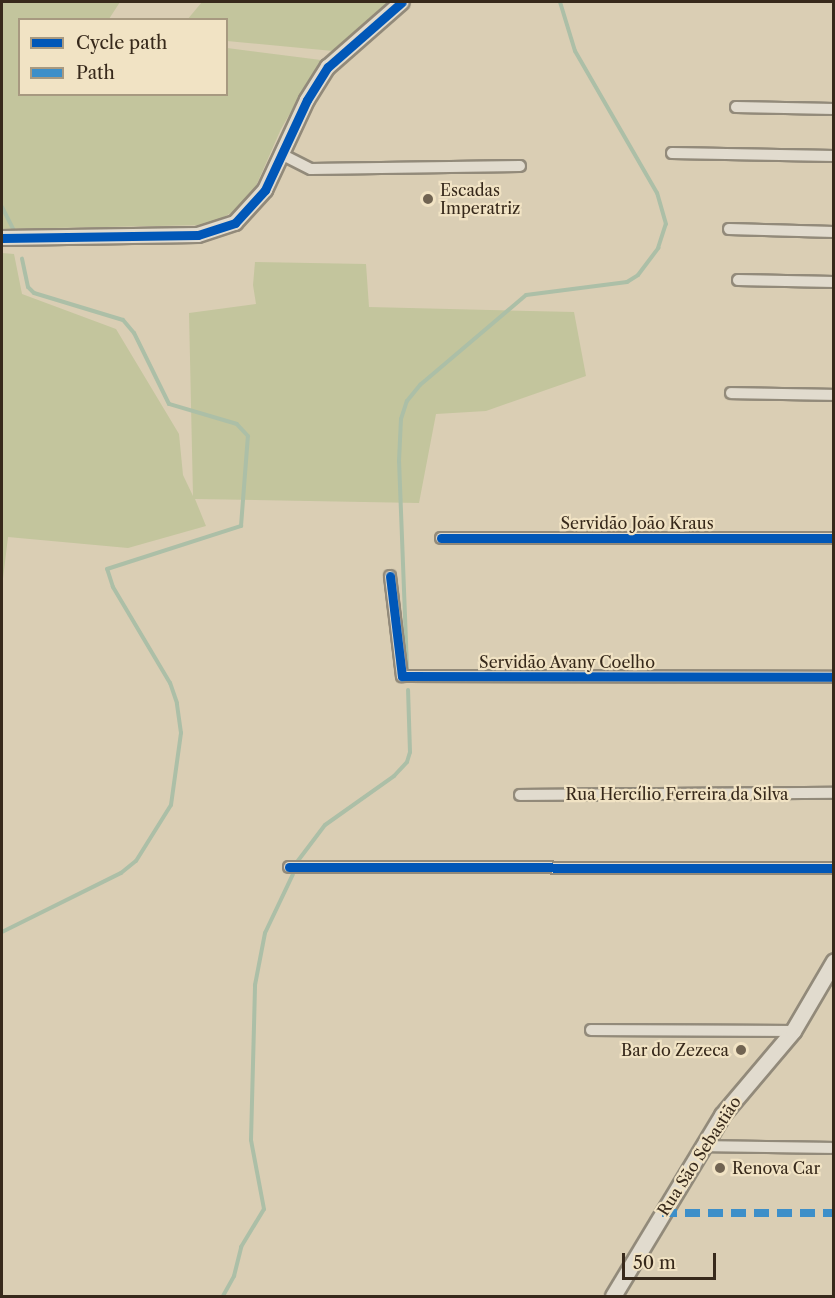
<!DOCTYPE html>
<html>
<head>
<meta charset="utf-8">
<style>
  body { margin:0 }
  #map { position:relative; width:835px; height:1298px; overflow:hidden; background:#daceb4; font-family:"Libre Caslon Text",serif }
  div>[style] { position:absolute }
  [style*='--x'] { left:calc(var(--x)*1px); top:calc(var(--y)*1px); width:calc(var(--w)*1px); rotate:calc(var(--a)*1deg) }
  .green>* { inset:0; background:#c3c59d }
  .stream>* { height:4px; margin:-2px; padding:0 2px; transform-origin:2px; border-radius:2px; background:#acbfa7 }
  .roads { filter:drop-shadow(2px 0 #928a7a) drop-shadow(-2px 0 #928a7a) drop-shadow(0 2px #928a7a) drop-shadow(0 -2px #928a7a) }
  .minor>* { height:10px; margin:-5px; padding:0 5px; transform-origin:5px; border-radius:5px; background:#e1dbce }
  .tertiary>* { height:14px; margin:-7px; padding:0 7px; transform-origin:7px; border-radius:7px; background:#e1dbce }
  .secondary>* { height:15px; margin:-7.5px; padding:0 7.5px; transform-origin:7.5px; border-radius:7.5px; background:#e1dbce }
  .quiet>* { height:8px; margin-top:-4px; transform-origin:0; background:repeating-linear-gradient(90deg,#3d8fc9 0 15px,transparent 0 23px) }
  .cycleway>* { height:9px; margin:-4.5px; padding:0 4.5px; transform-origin:4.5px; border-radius:4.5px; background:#0057b8 }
  .dots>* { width:16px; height:16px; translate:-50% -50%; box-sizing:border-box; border:3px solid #f1e3c4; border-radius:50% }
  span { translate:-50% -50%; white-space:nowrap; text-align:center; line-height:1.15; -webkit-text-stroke:4.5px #f1e3c4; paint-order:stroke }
  .poi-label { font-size:16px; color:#37291b }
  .left { translate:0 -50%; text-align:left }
  .right { translate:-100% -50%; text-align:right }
  .street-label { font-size:16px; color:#37291b }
  .frame { position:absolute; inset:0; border:3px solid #37291b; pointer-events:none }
  .legend { position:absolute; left:18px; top:18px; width:210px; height:78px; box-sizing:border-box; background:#f1e3c4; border:2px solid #a79980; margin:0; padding:8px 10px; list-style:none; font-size:18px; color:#37291b }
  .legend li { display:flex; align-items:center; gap:12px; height:30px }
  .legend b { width:30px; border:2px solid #a79980 }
  .scale { position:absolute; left:622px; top:1253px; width:94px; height:27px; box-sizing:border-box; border:3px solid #37291b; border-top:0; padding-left:8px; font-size:18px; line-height:21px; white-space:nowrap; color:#37291b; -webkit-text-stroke:4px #f1e3c4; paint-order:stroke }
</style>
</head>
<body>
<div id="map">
  <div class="green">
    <i style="clip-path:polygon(2px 2px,120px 2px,109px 19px,20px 20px,20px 94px,226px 94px,227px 48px,321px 60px,281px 129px,256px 186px,236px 210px,210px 225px,2px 229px)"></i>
    <i style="clip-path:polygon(202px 2px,389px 2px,333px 51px,227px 41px,226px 20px,187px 20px)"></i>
    <i style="clip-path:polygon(2px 253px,14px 254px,22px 294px,116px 329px,179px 434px,183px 475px,193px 496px,189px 313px,256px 304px,253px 285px,255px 262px,366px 264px,369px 307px,574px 312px,586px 376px,486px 411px,436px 414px,419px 503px,195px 499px,206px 526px,128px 548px,8px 537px,2px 587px)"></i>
  </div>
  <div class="stream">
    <i style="--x:2;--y:207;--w:27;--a:63"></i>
    <i style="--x:407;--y:668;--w:207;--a:-92.2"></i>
    <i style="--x:399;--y:461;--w:42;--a:-87.3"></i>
    <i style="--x:401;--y:419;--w:19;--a:-72"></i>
    <i style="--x:407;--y:401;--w:21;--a:-51"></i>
    <i style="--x:420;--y:385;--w:139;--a:-40.3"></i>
    <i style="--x:526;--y:295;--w:102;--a:-7.3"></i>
    <i style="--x:627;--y:282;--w:13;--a:-32"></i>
    <i style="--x:638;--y:275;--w:34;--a:-53"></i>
    <i style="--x:658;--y:248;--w:25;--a:-72"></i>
    <i style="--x:666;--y:224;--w:32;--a:-106"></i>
    <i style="--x:657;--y:193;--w:164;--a:-120"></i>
    <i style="--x:575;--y:51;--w:51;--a:-107"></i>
    <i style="--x:297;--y:862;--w:46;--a:-52.9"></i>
    <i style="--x:325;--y:825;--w:85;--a:-35.4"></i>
    <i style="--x:394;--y:776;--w:19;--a:-47"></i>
    <i style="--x:407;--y:762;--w:10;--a:-73"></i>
    <i style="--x:410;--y:752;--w:62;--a:-91.8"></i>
    <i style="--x:2;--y:932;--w:133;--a:-26.4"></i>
    <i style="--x:121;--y:873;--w:19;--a:-39"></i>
    <i style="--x:136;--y:861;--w:66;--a:-58"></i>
    <i style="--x:171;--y:805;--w:73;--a:-82.1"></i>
    <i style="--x:181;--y:733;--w:30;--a:-98"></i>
    <i style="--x:177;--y:703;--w:21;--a:-109"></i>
    <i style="--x:170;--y:683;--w:112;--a:-120.7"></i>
    <i style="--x:113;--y:587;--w:19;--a:-108"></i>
    <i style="--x:107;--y:569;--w:141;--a:-17.8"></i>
    <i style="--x:241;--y:526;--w:90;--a:-85.6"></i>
    <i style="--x:248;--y:436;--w:16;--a:-133"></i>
    <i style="--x:237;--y:424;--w:71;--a:-163.6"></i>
    <i style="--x:169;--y:404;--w:79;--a:-116.2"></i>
    <i style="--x:134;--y:333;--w:17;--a:-130"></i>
    <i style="--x:123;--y:320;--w:93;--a:-163.1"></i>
    <i style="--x:34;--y:293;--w:8;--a:-135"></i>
    <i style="--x:28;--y:287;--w:29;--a:-102"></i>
    <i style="--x:223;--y:1296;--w:23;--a:-61"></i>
    <i style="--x:234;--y:1276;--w:30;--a:-76"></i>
    <i style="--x:241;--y:1247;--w:44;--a:-58.8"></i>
    <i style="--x:264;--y:1209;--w:70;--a:-100.7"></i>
    <i style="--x:251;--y:1140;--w:155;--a:-88.5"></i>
    <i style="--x:255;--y:985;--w:53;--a:-79.1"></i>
    <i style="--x:265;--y:933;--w:65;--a:-64.6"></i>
  </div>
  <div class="roads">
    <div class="minor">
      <i style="--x:736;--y:107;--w:98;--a:1.2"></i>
      <i style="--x:672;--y:153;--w:162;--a:1.1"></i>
      <i style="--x:283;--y:155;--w:31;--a:27"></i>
      <i style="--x:311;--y:169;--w:209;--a:-0.8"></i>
      <i style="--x:729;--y:229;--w:105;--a:1.6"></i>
      <i style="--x:738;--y:280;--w:96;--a:1.2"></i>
      <i style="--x:731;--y:393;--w:103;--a:1.1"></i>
      <i style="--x:441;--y:538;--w:393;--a:0"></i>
      <i style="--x:390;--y:576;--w:101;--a:83.2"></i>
      <i style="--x:402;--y:676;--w:432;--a:0.1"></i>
      <i style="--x:520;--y:795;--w:314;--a:-0.4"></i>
      <i style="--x:289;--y:867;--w:545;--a:0.11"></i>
      <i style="--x:591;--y:1030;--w:202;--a:0.3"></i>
      <i style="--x:702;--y:1146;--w:129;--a:0.9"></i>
    </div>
    <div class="tertiary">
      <i style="--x:2;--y:238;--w:196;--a:-0.9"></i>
      <i style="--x:198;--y:235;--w:39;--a:-18"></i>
      <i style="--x:235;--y:223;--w:45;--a:-47.7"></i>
      <i style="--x:265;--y:190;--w:99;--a:-65"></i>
      <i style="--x:307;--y:100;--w:39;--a:-58"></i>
      <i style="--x:328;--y:67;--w:98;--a:-41.3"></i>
    </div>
    <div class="secondary">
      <i style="--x:613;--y:1296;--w:211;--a:-58.9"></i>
      <i style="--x:722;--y:1115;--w:110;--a:-49.8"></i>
      <i style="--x:793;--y:1031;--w:81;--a:-59.6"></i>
    </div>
  </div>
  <div class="quiet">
    <i style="--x:662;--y:1213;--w:172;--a:0"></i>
  </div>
  <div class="cycleway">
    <i style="--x:2;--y:238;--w:196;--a:-0.9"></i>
    <i style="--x:198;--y:235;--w:39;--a:-18"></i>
    <i style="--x:235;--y:223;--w:45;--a:-47.7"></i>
    <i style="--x:265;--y:190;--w:99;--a:-65"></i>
    <i style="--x:307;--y:100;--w:39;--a:-58"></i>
    <i style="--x:328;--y:67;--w:98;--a:-41.3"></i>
    <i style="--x:441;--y:538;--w:393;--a:0"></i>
    <i style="--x:390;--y:576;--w:101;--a:83.2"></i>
    <i style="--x:402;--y:676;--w:432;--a:0.1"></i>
    <i style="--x:289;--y:867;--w:545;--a:0.11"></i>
  </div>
  <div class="dots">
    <i style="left:428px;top:199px;background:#706351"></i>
    <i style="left:741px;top:1050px;background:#706351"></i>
    <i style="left:720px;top:1168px;background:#706351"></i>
  </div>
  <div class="poi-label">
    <span class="left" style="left:440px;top:199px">Escadas<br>Imperatriz</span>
    <span class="right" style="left:729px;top:1050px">Bar do Zezeca</span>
    <span class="left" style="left:732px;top:1168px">Renova Car</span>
  </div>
  <div class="street-label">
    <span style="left:637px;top:523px">Servidão João Kraus</span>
    <span style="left:567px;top:662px">Servidão Avany Coelho</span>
    <span style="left:677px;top:794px">Rua Hercílio Ferreira da Silva</span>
    <span style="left:699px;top:1156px;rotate:-57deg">Rua São Sebastião</span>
  </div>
  <div class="frame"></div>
  <ul class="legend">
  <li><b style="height:8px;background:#0057b8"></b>Cycle path</li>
  <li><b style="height:8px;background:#3d8fc9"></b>Path</li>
  </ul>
  <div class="scale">50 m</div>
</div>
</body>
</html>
